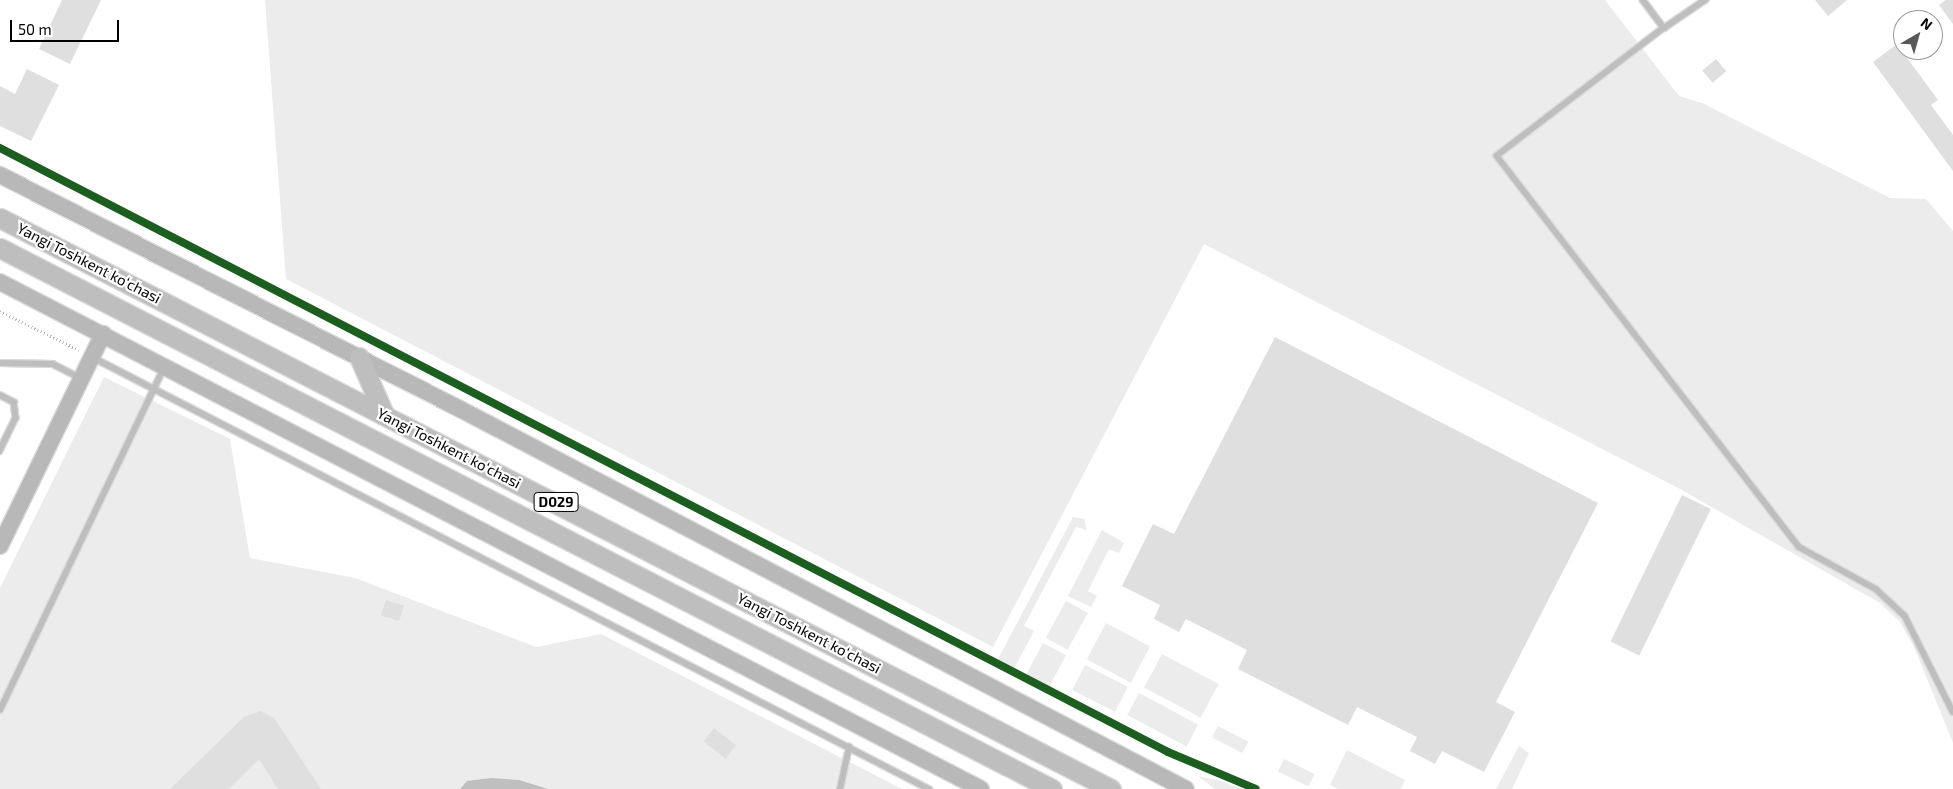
<!DOCTYPE html>
<html>
<head>
<meta charset="utf-8">
<style>
  body { margin:0 }
  #map { position:relative; width:1953px; height:789px; overflow:hidden; background:#fff; font-family:"Exo 2",sans-serif }
  div>[style] { position:absolute }
  [style*='--x'] { left:calc(var(--x)*1px); top:calc(var(--y)*1px); width:calc(var(--w)*1px); rotate:calc(var(--a)*1deg) }
  .green>* { inset:0; background:#ececec; transform-origin:0 0 }
  .water>* { inset:0; background:#bfbfbf }
  .building>* { inset:0; background:#dfdfdf; transform-origin:0 0 }
  .path>* { height:2.5px; margin-top:-1.25px; transform-origin:0; background:repeating-linear-gradient(90deg,#b9b9b9 0 1px,transparent 0 3.5px) }
  .roads { filter:drop-shadow(1px 0 #dbdbdb) drop-shadow(-1px 0 #dbdbdb) drop-shadow(0 1px #dbdbdb) drop-shadow(0 -1px #dbdbdb) }
  .service>* { height:5.5px; margin:-2.75px; padding:0 2.75px; transform-origin:2.75px; border-radius:2.75px; background:#bebebe }
  .secondary>* { height:16px; margin:-8px; padding:0 8px; transform-origin:8px; border-radius:8px; background:#b8b8b8 }
  .trunk>* { height:19px; margin:-9.5px; padding:0 9.5px; transform-origin:9.5px; border-radius:9.5px; background:#bebebe }
  .cycleway>* { height:8px; margin:-4px; padding:0 4px; transform-origin:4px; border-radius:4px; background:#1b5e20 }
  span { translate:-50% -50%; white-space:nowrap; text-align:center; line-height:1.15; -webkit-text-stroke:4.5px #fff; paint-order:stroke }
  .shield-label span { padding:1px 4px; background:#fff; border:1px solid; border-radius:4px; -webkit-text-stroke-width:0 }
  .shield-label { font-size:14px; color:#000; font-weight:700 }
  .street-label { font-size:15px; color:#000 }
  .north { position:absolute; left:1893px; top:10px; width:50px; height:50px; box-sizing:border-box; background:#fff; border:1px solid #999; border-radius:50%; rotate:38deg; font-size:14px; font-weight:700; line-height:20px; text-align:center; color:#000 }
  .north::after { content:''; display:block; margin:auto; width:18px; height:22px; background:#595959; clip-path:polygon(50% 0,100% 100%,50% 72%,0 100%) }
  .scale { position:absolute; left:10px; top:20px; width:109px; height:22px; box-sizing:border-box; border:2px solid #000; border-top:0; padding-left:6px; font-size:15px; line-height:18px; white-space:nowrap; color:#000; -webkit-text-stroke:4px #fff; paint-order:stroke }
</style>
</head>
<body>
<div id="map">
  <div class="green">
    <i style="clip-path:polygon(265px 0,1605px 0,1679px 96px,1702px 103px,1890px 198px,1926px 199px,1953px 231px,1953px 743px,1914px 647px,1900px 622px,1880px 603px,1680px 489px,1204px 244px,993px 647px,286px 279px)"></i>
    <i style="clip-path:polygon(104px 377px,230px 439px,250px 558px,355px 578px,536px 647px,601px 634px,902px 789px,0 789px,0 588px)"></i>
    <i style="clip-path:polygon(1073px 517px,1084px 519px,1087px 530px,1076px 527px,1024px 626px,1034px 631px,1014px 669px,997px 661px)"></i>
    <i style="clip-path:polygon(1102px 530px,1124px 543px,1119px 553px,1109px 549px,1088px 591px,1097px 596px,1091px 607px,1068px 596px)"></i>
    <i style="left:1066px;top:601px;width:25px;height:42px;rotate:29deg"></i>
    <i style="left:1106px;top:623px;width:50px;height:41px;rotate:28deg"></i>
    <i style="left:1043px;top:643px;width:26px;height:36px;rotate:28deg"></i>
    <i style="left:1162px;top:654px;width:64px;height:38px;rotate:28deg"></i>
    <i style="left:1085px;top:665px;width:48px;height:28px;rotate:27deg"></i>
    <i style="left:1139px;top:693px;width:67px;height:25px;rotate:28deg"></i>
    <i style="left:1218px;top:726px;width:34px;height:13px;rotate:27deg"></i>
    <i style="clip-path:polygon(1519px 746px,1529px 753px,1512px 789px,1496px 789px)"></i>
    <i style="clip-path:polygon(1347px 750px,1405px 780px,1401px 789px,1338px 789px,1330px 785px)"></i>
    <i style="left:1284px;top:759px;width:34px;height:14px;rotate:26deg"></i>
    <i style="clip-path:polygon(1198px 776px,1221px 781px,1241px 789px,1215px 789px)"></i>
  </div>
  <div class="water">
    <i style="clip-path:polygon(491px 778px,519px 780px,548px 789px,460px 789px,467px 781px)"></i>
  </div>
  <div class="building">
    <i style="clip-path:polygon(62px 0,101px 0,70px 64px,39px 49px)"></i>
    <i style="clip-path:polygon(1815px 0,1847px 0,1828px 16px)"></i>
    <i style="clip-path:polygon(1946px 0,1953px 0,1953px 24px,1939px 5px)"></i>
    <i style="clip-path:polygon(1897px 44px,1938px 100px,1931px 105px,1953px 135px,1953px 171px,1873px 62px)"></i>
    <i style="left:1716px;top:59px;width:16px;height:18px;rotate:50deg"></i>
    <i style="clip-path:polygon(27px 69px,59px 85px,31px 141px,0 126px,0 86px,15px 94px)"></i>
    <i style="clip-path:polygon(1275px 337px,1598px 503px,1496px 702px,1515px 712px,1484px 772px,1442px 751px,1435px 764px,1410px 751px,1417px 737px,1357px 707px,1348px 725px,1238px 669px,1247px 650px,1186px 619px,1179px 632px,1154px 619px,1160px 605px,1122px 586px,1153px 524px,1174px 534px)"></i>
    <i style="left:1682px;top:495px;width:32px;height:163px;rotate:26deg"></i>
    <i style="left:386px;top:600px;width:19px;height:16px;rotate:18deg"></i>
    <i style="clip-path:polygon(260px 711px,274px 718px,321px 789px,278px 789px,259px 759px,229px 789px,170px 789px,244px 717px)"></i>
    <i style="left:714px;top:728px;width:28px;height:17px;rotate:38deg"></i>
  </div>
  <div class="path">
    <i style="--x:0;--y:148;--w:1315;--a:27.34"></i>
    <i style="--x:1168;--y:752;--w:95;--a:22.8"></i>
    <i style="--x:0;--y:311;--w:88;--a:26.3"></i>
  </div>
  <div class="roads">
    <div class="service">
      <i style="--x:1643;--y:0;--w:35;--a:53"></i>
      <i style="--x:1664;--y:28;--w:50;--a:-34.3"></i>
      <i style="--x:1664;--y:28;--w:210;--a:142.5"></i>
      <i style="--x:1497;--y:156;--w:494;--a:52.3"></i>
      <i style="--x:1799;--y:547;--w:88;--a:28.6"></i>
      <i style="--x:1876;--y:589;--w:40;--a:43"></i>
      <i style="--x:1905;--y:616;--w:107;--a:63.4"></i>
      <i style="--x:94;--y:358;--w:940;--a:27.3"></i>
      <i style="--x:0;--y:363;--w:53;--a:1.1"></i>
      <i style="--x:53;--y:364;--w:30;--a:27"></i>
      <i style="--x:0;--y:395;--w:16;--a:27"></i>
      <i style="--x:14;--y:402;--w:16;--a:83"></i>
      <i style="--x:16;--y:418;--w:37;--a:116"></i>
      <i style="--x:0;--y:710;--w:379;--a:-64.4"></i>
      <i style="--x:840;--y:789;--w:43;--a:-77.9"></i>
    </div>
    <div class="secondary">
      <i style="--x:0;--y:175;--w:516;--a:26.96"></i>
      <i style="--x:460;--y:409;--w:819;--a:27.63"></i>
      <i style="--x:0;--y:282;--w:1104;--a:27.33"></i>
      <i style="--x:0;--y:546;--w:236;--a:-64.1"></i>
    </div>
    <div class="trunk">
      <i style="--x:0;--y:218;--w:1249;--a:27.2"></i>
      <i style="--x:0;--y:248;--w:1183;--a:27.21"></i>
      <i style="--x:359;--y:357;--w:62;--a:66.3"></i>
    </div>
  </div>
  <div class="cycleway">
    <i style="--x:0;--y:148;--w:1315;--a:27.34"></i>
    <i style="--x:1168;--y:752;--w:95;--a:22.8"></i>
  </div>
  <div class="shield-label">
    <span style="left:556px;top:502px">D029</span>
  </div>
  <div class="street-label">
    <span style="left:89px;top:263px;rotate:27deg">Yangi Toshkent ko‘chasi</span>
    <span style="left:449px;top:448px;rotate:27deg">Yangi Toshkent ko‘chasi</span>
    <span style="left:809px;top:633px;rotate:27deg">Yangi Toshkent ko‘chasi</span>
  </div>
  <div class="north">N</div>
  <div class="scale">50 m</div>
</div>
</body>
</html>
